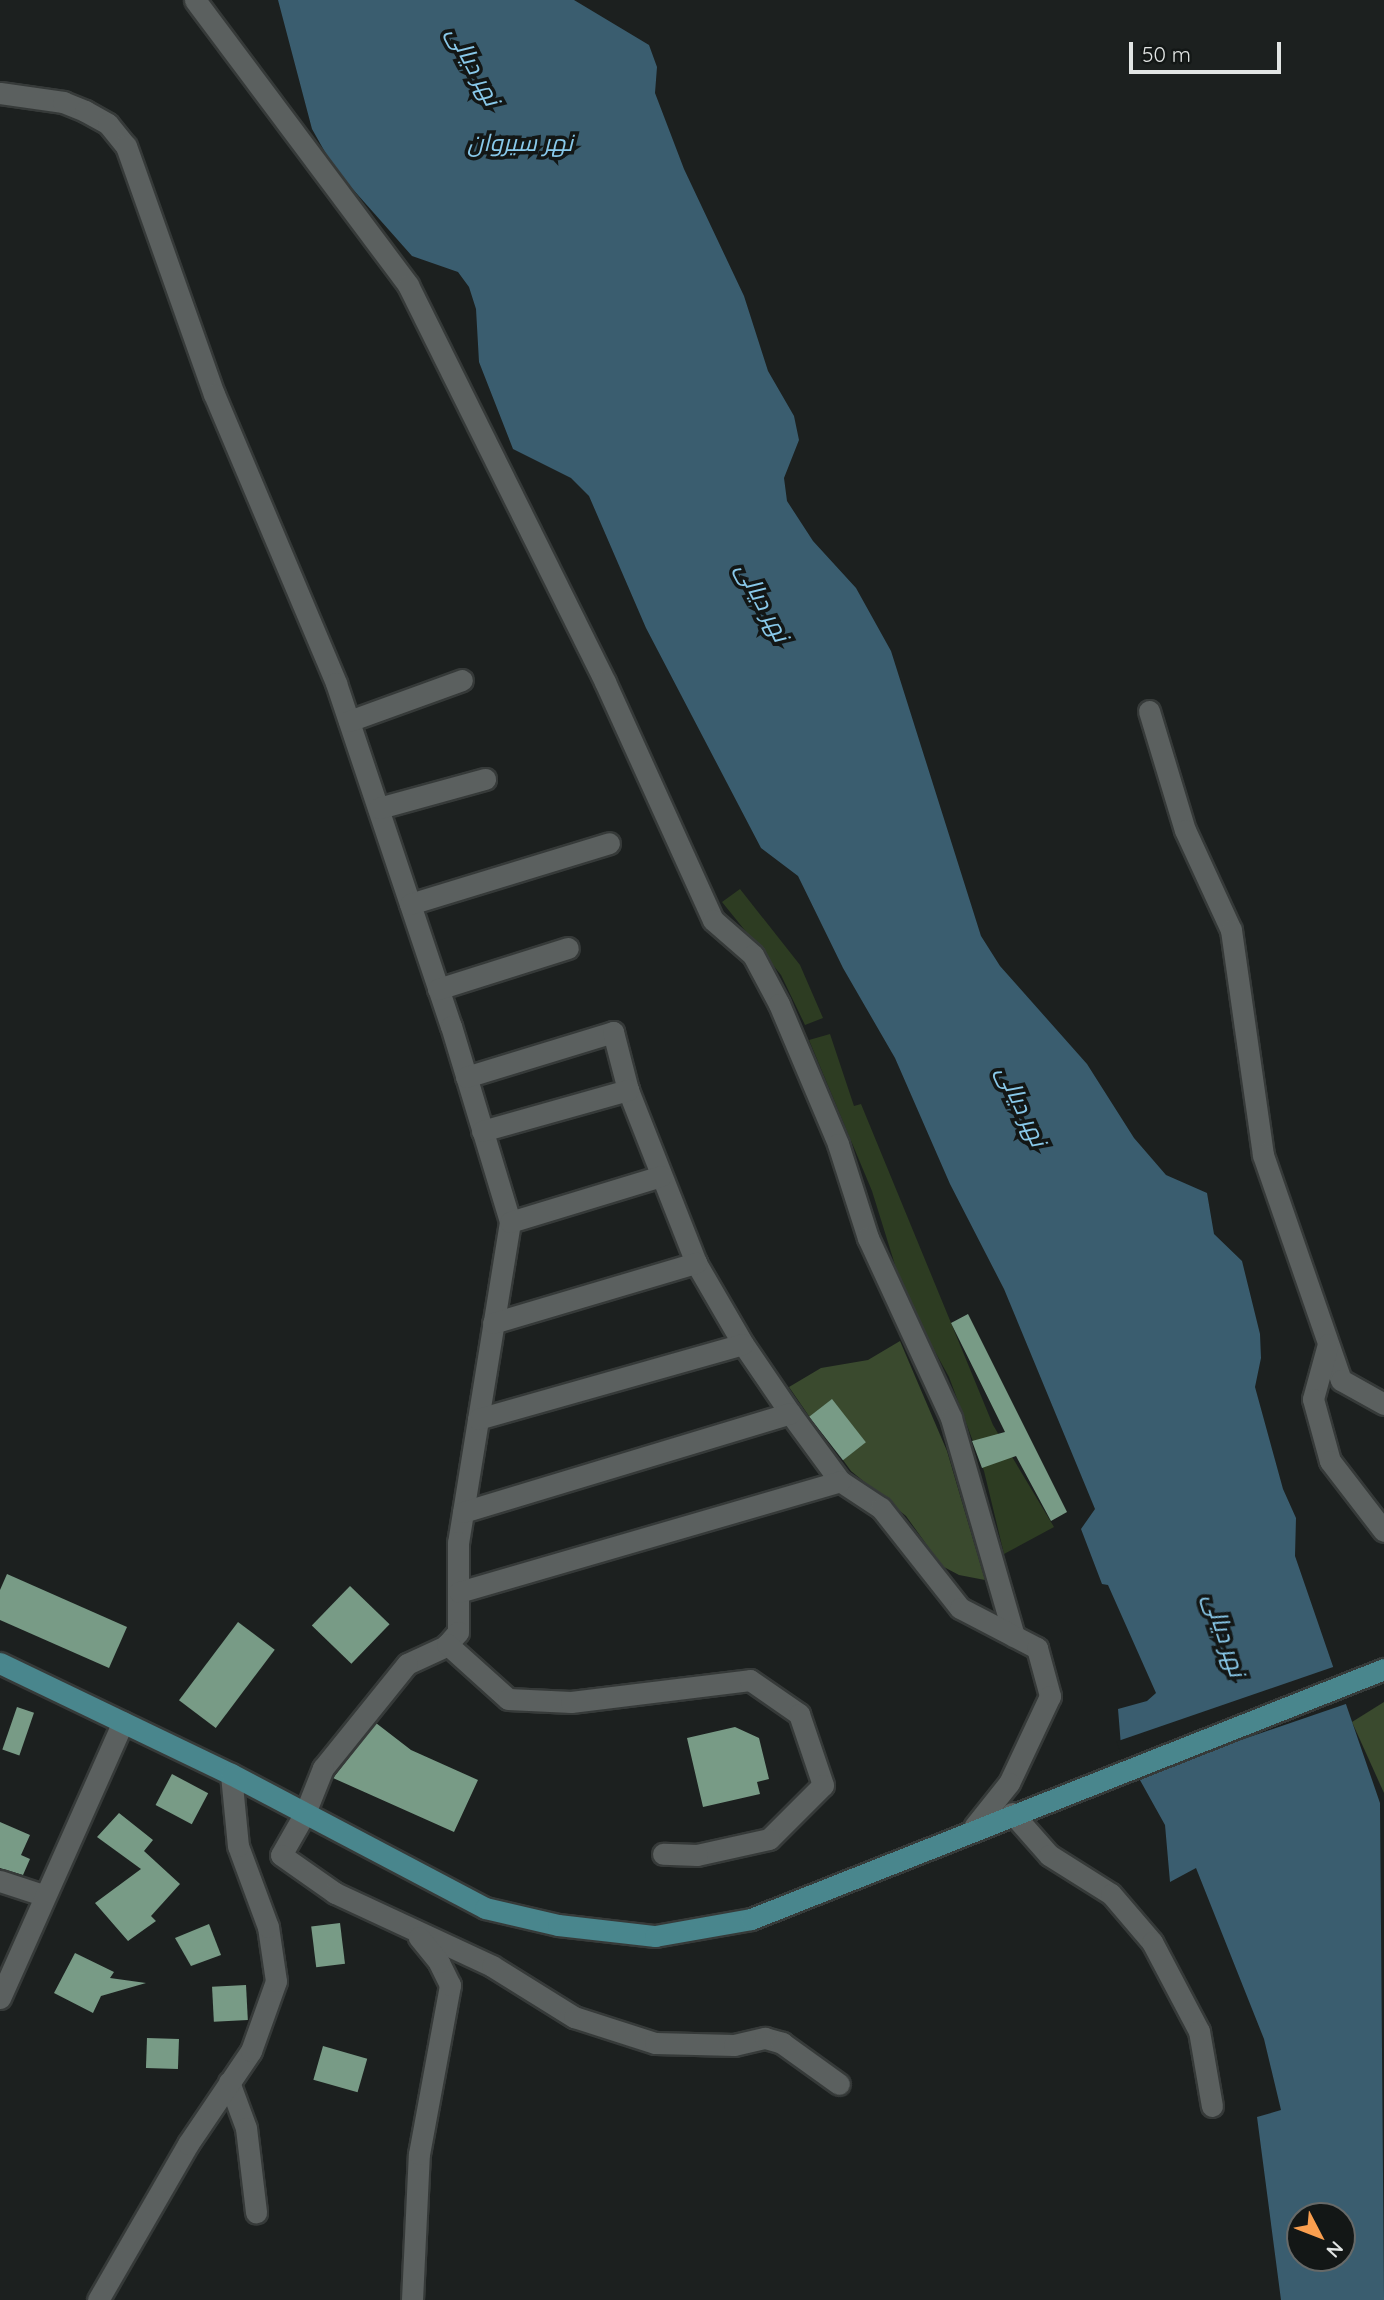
<!DOCTYPE html>
<html>
<head>
<meta charset="utf-8">
<style>
  body { margin:0 }
  #map { position:relative; width:1384px; height:2300px; overflow:hidden; background:#1c201f; font-family:Quicksand,Cairo,sans-serif }
  div>[style] { position:absolute }
  [style*='--x'] { left:calc(var(--x)*1px); top:calc(var(--y)*1px); width:calc(var(--w)*1px); rotate:calc(var(--a)*1deg) }
  .green>* { inset:0; background:#2d3c22 }
  .forest>* { inset:0; background:#3a4a2e }
  .water>* { inset:0; background:#3a5d6f }
  .pier>* { inset:0; background:#1c201f; transform-origin:0 0 }
  .building>* { inset:0; background:#789b86; transform-origin:0 0 }
  .roads { filter:drop-shadow(2px 0 #363a39) drop-shadow(-2px 0 #363a39) drop-shadow(0 2px #363a39) drop-shadow(0 -2px #363a39) }
  .minor>* { height:21px; margin:-10.5px; padding:0 10.5px; transform-origin:10.5px; border-radius:10.5px; background:#5b605f }
  .major>* { height:21px; margin:-10.5px; padding:0 10.5px; transform-origin:10.5px; border-radius:10.5px; background:#49868d }
  span { translate:-50% -50%; white-space:nowrap; text-align:center; line-height:1.15; -webkit-text-stroke:7px #131716; paint-order:stroke }
  .water-label { font-size:24px; color:#89c9ea; font-style:italic }
  .north { position:absolute; left:1286px; top:2202px; width:70px; height:70px; box-sizing:border-box; background:#131716; border:2px solid #666968; border-radius:50%; rotate:132deg; font-size:19px; font-weight:700; line-height:28px; text-align:center; color:#e2e5e4 }
  .north::after { content:''; display:block; margin:auto; width:24px; height:32px; background:#fa9f4f; clip-path:polygon(50% 0,100% 100%,50% 72%,0 100%) }
  .scale { position:absolute; left:1129px; top:42px; width:152px; height:32px; box-sizing:border-box; border:4px solid #e2e5e4; border-top:0; padding-left:9px; font-size:21px; line-height:24px; white-space:nowrap; color:#e2e5e4; -webkit-text-stroke:5px #131716; paint-order:stroke }
</style>
</head>
<body>
<div id="map">
  <div class="green">
    <i style="clip-path:polygon(740px 889px,800px 965px,823px 1018px,805px 1025px,781px 975px,722px 902px)"></i>
    <i style="clip-path:polygon(830px 1034px,854px 1106px,861px 1104px,993px 1425px,1054px 1527px,1004px 1554px,984px 1471px,949px 1377px,905px 1297px,872px 1191px,809px 1040px)"></i>
  </div>
  <div class="forest">
    <i style="clip-path:polygon(900px 1341px,947px 1451px,985px 1580px,959px 1575px,942px 1566px,906px 1516px,851px 1471px,843px 1460px,865px 1442px,831px 1400px,811px 1419px,789px 1387px,821px 1368px,868px 1360px)"></i>
    <i style="clip-path:polygon(1384px 1702px,1384px 1793px,1352px 1722px)"></i>
  </div>
  <div class="water">
    <i style="clip-path:polygon(evenodd,278px 0,574px 0,649px 45px,657px 67px,655px 93px,684px 169px,744px 296px,768px 371px,794px 416px,799px 440px,784px 478px,787px 501px,813px 541px,856px 588px,891px 651px,981px 936px,1000px 966px,1087px 1064px,1134px 1138px,1166px 1175px,1207px 1193px,1214px 1234px,1242px 1261px,1260px 1334px,1261px 1358px,1255px 1387px,1283px 1489px,1296px 1518px,1295px 1556px,1380px 1803px,1384px 2300px,1281px 2300px,1257px 2117px,1281px 2110px,1264px 2039px,1196px 1868px,1170px 1882px,1165px 1825px,1121px 1746px,1118px 1709px,1147px 1701px,1156px 1693px,1108px 1585px,1102px 1584px,1081px 1529px,1095px 1509px,1004px 1289px,950px 1184px,895px 1058px,843px 968px,798px 876px,761px 848px,646px 628px,589px 496px,571px 478px,513px 449px,479px 362px,476px 309px,469px 287px,458px 272px,412px 256px,334px 168px,312px 129px,278px 0,1300px 2216px,1342px 2216px,1342px 2258px,1300px 2258px,1300px 2216px)"></i>
  </div>
  <div class="pier">
    <i style="left:1336px;top:1666px;width:39px;height:232px;rotate:71deg"></i>
  </div>
  <div class="building">
    <i style="clip-path:polygon(968px 1314px,1067px 1512px,1051px 1521px,1016px 1456px,982px 1468px,972px 1441px,1005px 1432px,951px 1323px)"></i>
    <i style="left:832px;top:1399px;width:55px;height:29px;rotate:52deg"></i>
    <i style="clip-path:polygon(7px 1574px,127px 1627px,109px 1668px,0 1620px,0 1590px)"></i>
    <i style="left:350px;top:1586px;width:55px;height:55px;rotate:44deg"></i>
    <i style="left:238px;top:1622px;width:46px;height:98px;rotate:37deg"></i>
    <i style="left:17px;top:1707px;width:18px;height:45px;rotate:19deg"></i>
    <i style="clip-path:polygon(376px 1723px,411px 1750px,478px 1780px,454px 1832px,333px 1778px)"></i>
    <i style="clip-path:polygon(735px 1727px,759px 1738px,769px 1779px,757px 1782px,760px 1794px,703px 1807px,687px 1738px)"></i>
    <i style="left:172px;top:1774px;width:41px;height:35px;rotate:28deg"></i>
    <i style="clip-path:polygon(119px 1813px,153px 1840px,144px 1851px,180px 1884px,151px 1916px,156px 1921px,128px 1941px,95px 1903px,141px 1869px,97px 1837px)"></i>
    <i style="clip-path:polygon(0 1822px,30px 1835px,21px 1855px,30px 1859px,23px 1875px,0 1868px)"></i>
    <i style="left:340px;top:1923px;width:41px;height:29px;rotate:83deg"></i>
    <i style="clip-path:polygon(209px 1924px,221px 1955px,191px 1966px,175px 1938px)"></i>
    <i style="clip-path:polygon(75px 1953px,114px 1972px,110px 1978px,146px 1983px,101px 1996px,93px 2013px,54px 1993px)"></i>
    <i style="left:246px;top:1985px;width:35px;height:34px;rotate:87deg"></i>
    <i style="left:147px;top:2038px;width:32px;height:30px;rotate:2deg"></i>
    <i style="left:323px;top:2046px;width:46px;height:35px;rotate:16deg"></i>
  </div>
  <div class="roads">
    <div class="minor">
      <i style="--x:195;--y:0;--w:356;--a:53.2"></i>
      <i style="--x:408;--y:285;--w:443;--a:63.6"></i>
      <i style="--x:605;--y:682;--w:261;--a:65.6"></i>
      <i style="--x:713;--y:920;--w:53;--a:41.2"></i>
      <i style="--x:753;--y:955;--w:55;--a:62"></i>
      <i style="--x:779;--y:1004;--w:152;--a:67.1"></i>
      <i style="--x:838;--y:1144;--w:99;--a:72.3"></i>
      <i style="--x:868;--y:1238;--w:198;--a:65.2"></i>
      <i style="--x:951;--y:1418;--w:227;--a:73.9"></i>
      <i style="--x:0;--y:93;--w:64;--a:8.1"></i>
      <i style="--x:63;--y:102;--w:24;--a:22"></i>
      <i style="--x:85;--y:111;--w:26;--a:29"></i>
      <i style="--x:108;--y:124;--w:28;--a:51"></i>
      <i style="--x:126;--y:146;--w:263;--a:70.5"></i>
      <i style="--x:214;--y:394;--w:314;--a:67.1"></i>
      <i style="--x:336;--y:683;--w:362;--a:71.5"></i>
      <i style="--x:451;--y:1026;--w:205;--a:73.2"></i>
      <i style="--x:510;--y:1222;--w:324;--a:99.2"></i>
      <i style="--x:458;--y:1542;--w:90;--a:90"></i>
      <i style="--x:458;--y:1632;--w:18;--a:131"></i>
      <i style="--x:446;--y:1646;--w:43;--a:155.2"></i>
      <i style="--x:407;--y:1664;--w:134;--a:128.9"></i>
      <i style="--x:323;--y:1768;--w:48;--a:111.8"></i>
      <i style="--x:305;--y:1813;--w:48;--a:119.7"></i>
      <i style="--x:281;--y:1855;--w:66;--a:35.1"></i>
      <i style="--x:335;--y:1893;--w:173;--a:24.9"></i>
      <i style="--x:492;--y:1966;--w:97;--a:31.9"></i>
      <i style="--x:574;--y:2017;--w:85;--a:17.8"></i>
      <i style="--x:655;--y:2043;--w:79;--a:1.5"></i>
      <i style="--x:734;--y:2045;--w:32;--a:-13"></i>
      <i style="--x:765;--y:2038;--w:18;--a:16"></i>
      <i style="--x:782;--y:2043;--w:70;--a:35.7"></i>
      <i style="--x:1149;--y:711;--w:124;--a:73.2"></i>
      <i style="--x:1185;--y:830;--w:110;--a:65.3"></i>
      <i style="--x:1231;--y:930;--w:227;--a:81.9"></i>
      <i style="--x:1263;--y:1155;--w:238;--a:70.9"></i>
      <i style="--x:1341;--y:1380;--w:49;--a:29.2"></i>
      <i style="--x:349;--y:721;--w:120;--a:-19.9"></i>
      <i style="--x:379;--y:808;--w:110;--a:-15.3"></i>
      <i style="--x:410;--y:904;--w:208;--a:-17"></i>
      <i style="--x:438;--y:989;--w:136;--a:-17.5"></i>
      <i style="--x:466;--y:1077;--w:154;--a:-17"></i>
      <i style="--x:613;--y:1032;--w:60;--a:75.5"></i>
      <i style="--x:628;--y:1090;--w:186;--a:68.5"></i>
      <i style="--x:696;--y:1263;--w:94;--a:59.9"></i>
      <i style="--x:743;--y:1344;--w:83;--a:55.7"></i>
      <i style="--x:790;--y:1413;--w:84;--a:53.7"></i>
      <i style="--x:840;--y:1481;--w:49;--a:33.4"></i>
      <i style="--x:881;--y:1508;--w:127;--a:51.7"></i>
      <i style="--x:960;--y:1608;--w:87;--a:27.5"></i>
      <i style="--x:1037;--y:1648;--w:50;--a:74.8"></i>
      <i style="--x:1050;--y:1696;--w:96;--a:115.2"></i>
      <i style="--x:1009;--y:1783;--w:56;--a:128.5"></i>
      <i style="--x:482;--y:1131;--w:152;--a:-15.7"></i>
      <i style="--x:510;--y:1222;--w:158;--a:-16.9"></i>
      <i style="--x:493;--y:1323;--w:212;--a:-16.5"></i>
      <i style="--x:1328;--y:1344;--w:57;--a:105.3"></i>
      <i style="--x:1313;--y:1399;--w:64;--a:74.7"></i>
      <i style="--x:1330;--y:1461;--w:88;--a:52.4"></i>
      <i style="--x:478;--y:1419;--w:275;--a:-15.8"></i>
      <i style="--x:463;--y:1512;--w:342;--a:-16.8"></i>
      <i style="--x:459;--y:1592;--w:397;--a:-16.2"></i>
      <i style="--x:447;--y:1644;--w:82;--a:42"></i>
      <i style="--x:508;--y:1699;--w:63;--a:2.7"></i>
      <i style="--x:571;--y:1702;--w:180;--a:-7"></i>
      <i style="--x:750;--y:1680;--w:60;--a:34.8"></i>
      <i style="--x:799;--y:1714;--w:75;--a:71.3"></i>
      <i style="--x:823;--y:1785;--w:76;--a:135"></i>
      <i style="--x:769;--y:1839;--w:74;--a:167.5"></i>
      <i style="--x:697;--y:1855;--w:34;--a:-178"></i>
      <i style="--x:1012;--y:1813;--w:56;--a:48.6"></i>
      <i style="--x:1049;--y:1855;--w:73;--a:32.2"></i>
      <i style="--x:1111;--y:1894;--w:63;--a:49.5"></i>
      <i style="--x:1152;--y:1942;--w:101;--a:62.2"></i>
      <i style="--x:1199;--y:2031;--w:76;--a:80.2"></i>
      <i style="--x:0;--y:1881;--w:45;--a:18"></i>
      <i style="--x:0;--y:1998;--w:302;--a:-66"></i>
      <i style="--x:229;--y:2082;--w:49;--a:69.7"></i>
      <i style="--x:246;--y:2128;--w:85;--a:83.2"></i>
      <i style="--x:98;--y:2300;--w:180;--a:-60"></i>
      <i style="--x:188;--y:2144;--w:112;--a:-55.9"></i>
      <i style="--x:251;--y:2051;--w:74;--a:-70.3"></i>
      <i style="--x:276;--y:1981;--w:55;--a:-98.4"></i>
      <i style="--x:268;--y:1927;--w:86;--a:-110.3"></i>
      <i style="--x:238;--y:1846;--w:72;--a:-95.6"></i>
      <i style="--x:412;--y:2300;--w:146;--a:-87.3"></i>
      <i style="--x:419;--y:2154;--w:172;--a:-79.6"></i>
      <i style="--x:450;--y:1985;--w:25;--a:-116"></i>
      <i style="--x:439;--y:1962;--w:32;--a:-129"></i>
    </div>
    <div class="major">
      <i style="--x:0;--y:1663;--w:256;--a:25.7"></i>
      <i style="--x:231;--y:1774;--w:287;--a:27.8"></i>
      <i style="--x:485;--y:1908;--w:75;--a:13.1"></i>
      <i style="--x:558;--y:1925;--w:98;--a:6.5"></i>
      <i style="--x:655;--y:1936;--w:97;--a:-10"></i>
      <i style="--x:751;--y:1919;--w:681;--a:-21.55"></i>
    </div>
  </div>
  <div class="water-label">
    <span style="left:474px;top:66px;rotate:62deg">نهر ديالى</span>
    <span style="left:520px;top:143px">نهر سیروان</span>
    <span style="left:763px;top:602px;rotate:62deg">نهر ديالى</span>
    <span style="left:1022px;top:1106px;rotate:65deg">نهر ديالى</span>
    <span style="left:1225px;top:1635px;rotate:72deg">نهر ديالى</span>
  </div>
  <div class="north">N</div>
  <div class="scale">50 m</div>
</div>
</body>
</html>
